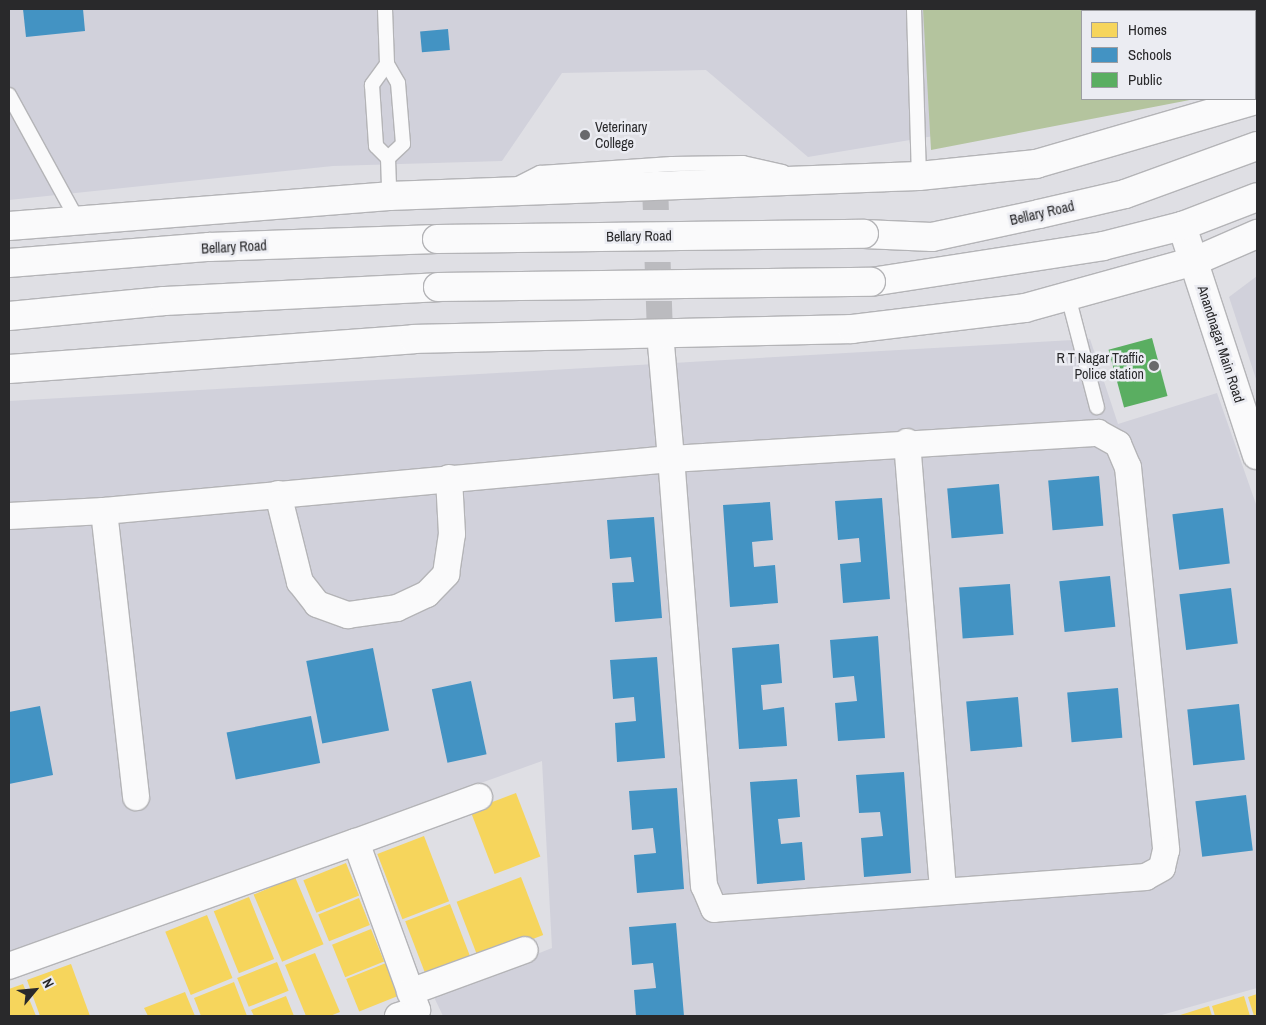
<!DOCTYPE html>
<html>
<head>
<meta charset="utf-8">
<style>
  body { margin:0 }
  #map { position:relative; width:1266px; height:1025px; overflow:hidden; background:#dfdfe4; font-family:"Archivo Narrow",sans-serif }
  div>[style] { position:absolute }
  [style*='--x'] { left:calc(var(--x)*1px); top:calc(var(--y)*1px); width:calc(var(--w)*1px); rotate:calc(var(--a)*1deg) }
  .built>* { inset:0; background:#d1d1db }
  .forest>* { inset:0; background:#b4c49e }
  .homes>* { inset:0; background:#f6d55c; transform-origin:0 0 }
  .schools>* { inset:0; background:#4393c3; transform-origin:0 0 }
  .public>* { inset:0; background:#5aae61; transform-origin:0 0 }
  .minor-tunnel>* { height:26px; margin-top:-13px; transform-origin:0; background:repeating-linear-gradient(90deg,#bbbbbf 0 26px,transparent 0 39px) }
  .roads { filter:drop-shadow(1px 0 #b4b4b7) drop-shadow(-1px 0 #b4b4b7) drop-shadow(0 1px #b4b4b7) drop-shadow(0 -1px #b4b4b7) }
  .service>* { height:14px; margin:-7px; padding:0 7px; transform-origin:7px; border-radius:7px; background:#fafafb }
  .minor>* { height:26px; margin:-13px; padding:0 13px; transform-origin:13px; border-radius:13px; background:#fafafb }
  .tertiary>* { height:28px; margin:-14px; padding:0 14px; transform-origin:14px; border-radius:14px; background:#fafafb }
  .trunk>* { height:28px; margin:-14px; padding:0 14px; transform-origin:14px; border-radius:14px; background:#fafafb }
  .bridges { filter:drop-shadow(1px 0 #b4b4b7) drop-shadow(-1px 0 #b4b4b7) drop-shadow(0 1px #b4b4b7) drop-shadow(0 -1px #b4b4b7) }
  .trunk-bridge>* { height:28px; margin:-14px; padding:0 14px; transform-origin:14px; border-radius:14px; background:#fafafb }
  .dots>* { width:14px; height:14px; translate:-50% -50%; box-sizing:border-box; border:2px solid #ebecf2; border-radius:50% }
  span { translate:-50% -50%; white-space:nowrap; text-align:center; line-height:1.15; -webkit-text-stroke:5px #ebecf2; paint-order:stroke }
  .poi-label { font-size:14px; color:#29292b }
  .left { translate:0 -50%; text-align:left }
  .right { translate:-100% -50%; text-align:right }
  .street-label { font-size:14px; color:#29292b }
  .frame { position:absolute; inset:0; border:10px solid #29292b; pointer-events:none }
  .legend { position:absolute; left:1081px; top:10px; width:175px; height:90px; box-sizing:border-box; background:#ebecf2; border:1px solid #9d9ea2; margin:0; padding:6px 9px; list-style:none; font-size:15px; color:#29292b }
  .legend li { display:flex; align-items:center; gap:10px; height:25px }
  .legend b { width:25px; border:1px solid #9d9ea2 }
  .north { position:absolute; left:10px; top:965px; width:50px; height:50px; -webkit-text-stroke:4px #ebecf2; paint-order:stroke; rotate:62deg; font-size:14px; font-weight:700; line-height:20px; text-align:center; color:#29292b }
  .north::after { content:''; display:block; margin:auto; width:18px; height:22px; background:#29292b; clip-path:polygon(50% 0,100% 100%,50% 72%,0 100%) }
</style>
</head>
<body>
<div id="map">
  <div class="built">
    <i style="clip-path:polygon(9px 9px,1257px 9px,1257px 75px,1255px 76px,1255px 11px,1082px 11px,1082px 99px,1157px 99px,808px 157px,706px 70px,562px 73px,502px 161px,333px 166px,9px 200px)"></i>
    <i style="clip-path:polygon(1257px 276px,1257px 382px,1229px 297px)"></i>
    <i style="clip-path:polygon(1090px 339px,1118px 424px,1217px 393px,1257px 507px,1257px 988px,1158px 1016px,443px 1016px,433px 995px,552px 948px,542px 761px,9px 954px,9px 401px)"></i>
  </div>
  <div class="forest">
    <i style="clip-path:polygon(923px 9px,1218px 9px,1218px 11px,1082px 11px,1082px 99px,1195px 99px,931px 150px)"></i>
  </div>
  <div class="homes">
    <i style="left:516px;top:793px;width:68px;height:49px;rotate:69deg"></i>
    <i style="left:424px;top:836px;width:70px;height:50px;rotate:69deg"></i>
    <i style="left:346px;top:863px;width:35px;height:46px;rotate:68deg"></i>
    <i style="left:295px;top:877px;width:73px;height:45px;rotate:67deg"></i>
    <i style="left:521px;top:877px;width:62px;height:69px;rotate:69deg"></i>
    <i style="left:249px;top:897px;width:67px;height:38px;rotate:68deg"></i>
    <i style="left:359px;top:898px;width:29px;height:44px;rotate:68deg"></i>
    <i style="left:450px;top:904px;width:60px;height:48px;rotate:69deg"></i>
    <i style="left:207px;top:915px;width:68px;height:45px;rotate:68deg"></i>
    <i style="left:371px;top:929px;width:35px;height:42px;rotate:68deg"></i>
    <i style="clip-path:polygon(315px 953px,340px 1012px,330px 1016px,306px 1016px,285px 965px)"></i>
    <i style="left:277px;top:962px;width:31px;height:43px;rotate:68deg"></i>
    <i style="left:386px;top:963px;width:35px;height:43px;rotate:68deg"></i>
    <i style="clip-path:polygon(71px 964px,90px 1016px,40px 1016px,27px 980px)"></i>
    <i style="clip-path:polygon(234px 982px,247px 1016px,201px 1016px,194px 998px)"></i>
    <i style="clip-path:polygon(23px 984px,36px 1016px,9px 1016px,9px 989px)"></i>
    <i style="clip-path:polygon(185px 992px,195px 1016px,148px 1016px,144px 1008px)"></i>
    <i style="clip-path:polygon(1257px 994px,1257px 1016px,1254px 1016px,1248px 997px)"></i>
    <i style="clip-path:polygon(286px 996px,294px 1016px,254px 1016px,251px 1010px)"></i>
    <i style="clip-path:polygon(1244px 996px,1250px 1016px,1215px 1016px,1212px 1006px)"></i>
    <i style="clip-path:polygon(1209px 1006px,1212px 1016px,1177px 1016px)"></i>
  </div>
  <div class="schools">
    <i style="clip-path:polygon(23px 9px,83px 9px,85px 31px,26px 37px)"></i>
    <i style="left:448px;top:29px;width:21px;height:28px;rotate:85deg"></i>
    <i style="left:1099px;top:476px;width:50px;height:51px;rotate:85deg"></i>
    <i style="left:999px;top:484px;width:50px;height:52px;rotate:85deg"></i>
    <i style="clip-path:polygon(882px 498px,890px 599px,843px 603px,840px 564px,861px 562px,859px 538px,838px 540px,835px 501px)"></i>
    <i style="clip-path:polygon(770px 502px,773px 540px,752px 542px,754px 567px,775px 565px,778px 603px,730px 607px,723px 505px)"></i>
    <i style="left:1223px;top:508px;width:56px;height:51px;rotate:83deg"></i>
    <i style="clip-path:polygon(654px 517px,662px 618px,615px 622px,612px 583px,634px 582px,631px 557px,610px 559px,607px 520px)"></i>
    <i style="left:1110px;top:576px;width:51px;height:51px;rotate:84deg"></i>
    <i style="left:1010px;top:584px;width:51px;height:51px;rotate:86deg"></i>
    <i style="left:1231px;top:588px;width:56px;height:52px;rotate:83deg"></i>
    <i style="clip-path:polygon(878px 636px,885px 738px,838px 741px,835px 703px,857px 701px,854px 676px,833px 678px,830px 640px)"></i>
    <i style="clip-path:polygon(779px 644px,782px 683px,761px 685px,763px 710px,784px 707px,787px 746px,739px 749px,732px 648px)"></i>
    <i style="left:373px;top:648px;width:84px;height:68px;rotate:79deg"></i>
    <i style="clip-path:polygon(657px 657px,665px 758px,617px 762px,615px 723px,636px 721px,634px 697px,613px 699px,610px 660px)"></i>
    <i style="left:471px;top:681px;width:75px;height:40px;rotate:78deg"></i>
    <i style="left:1118px;top:688px;width:50px;height:51px;rotate:85deg"></i>
    <i style="left:1018px;top:697px;width:50px;height:52px;rotate:85deg"></i>
    <i style="left:1239px;top:704px;width:56px;height:52px;rotate:84deg"></i>
    <i style="clip-path:polygon(40px 706px,53px 775px,9px 784px,9px 712px)"></i>
    <i style="left:311px;top:716px;width:48px;height:86px;rotate:79deg"></i>
    <i style="clip-path:polygon(904px 772px,911px 873px,864px 877px,861px 838px,883px 836px,880px 812px,859px 813px,856px 775px)"></i>
    <i style="clip-path:polygon(797px 779px,800px 817px,778px 819px,781px 844px,802px 842px,805px 880px,757px 884px,750px 782px)"></i>
    <i style="clip-path:polygon(677px 788px,684px 889px,637px 893px,634px 855px,656px 853px,653px 828px,632px 830px,629px 791px)"></i>
    <i style="left:1246px;top:795px;width:56px;height:51px;rotate:83deg"></i>
    <i style="clip-path:polygon(676px 923px,684px 1016px,636px 1016px,634px 990px,656px 988px,653px 963px,632px 965px,629px 927px)"></i>
  </div>
  <div class="public">
    <i style="left:1152px;top:338px;width:60px;height:45px;rotate:75deg"></i>
  </div>
  <div class="minor-tunnel">
    <i style="--x:655;--y:184;--w:149;--a:88.1"></i>
  </div>
  <div class="roads">
    <div class="service">
      <i style="--x:385;--y:9;--w:55;--a:87.9"></i>
      <i style="--x:387;--y:64;--w:22;--a:60"></i>
      <i style="--x:398;--y:83;--w:61;--a:85.3"></i>
      <i style="--x:403;--y:144;--w:21;--a:137"></i>
      <i style="--x:914;--y:9;--w:167;--a:88.3"></i>
      <i style="--x:387;--y:64;--w:26;--a:126"></i>
      <i style="--x:372;--y:85;--w:61;--a:86.2"></i>
      <i style="--x:376;--y:146;--w:17;--a:45"></i>
      <i style="--x:388;--y:158;--w:38;--a:88"></i>
      <i style="--x:9;--y:95;--w:144;--a:61.3"></i>
      <i style="--x:516;--y:185;--w:27;--a:-27"></i>
      <i style="--x:540;--y:173;--w:132;--a:-3.9"></i>
      <i style="--x:672;--y:164;--w:71;--a:-0.8"></i>
      <i style="--x:743;--y:163;--w:41;--a:12.7"></i>
      <i style="--x:1068;--y:296;--w:115;--a:75.4"></i>
    </div>
    <div class="minor">
      <i style="--x:907;--y:442;--w:450;--a:85.4"></i>
      <i style="--x:278;--y:494;--w:91;--a:76"></i>
      <i style="--x:300;--y:582;--w:28;--a:52"></i>
      <i style="--x:317;--y:604;--w:33;--a:20"></i>
      <i style="--x:348;--y:615;--w:49;--a:-8.1"></i>
      <i style="--x:397;--y:608;--w:33;--a:-25"></i>
      <i style="--x:427;--y:594;--w:28;--a:-46"></i>
      <i style="--x:446;--y:574;--w:40;--a:-81.5"></i>
      <i style="--x:452;--y:534;--w:56;--a:-93.1"></i>
      <i style="--x:104;--y:511;--w:288;--a:83.6"></i>
      <i style="--x:9;--y:516;--w:95;--a:-3"></i>
      <i style="--x:104;--y:511;--w:569;--a:-5.24"></i>
      <i style="--x:671;--y:459;--w:428;--a:-3.5"></i>
      <i style="--x:1098;--y:433;--w:23;--a:29"></i>
      <i style="--x:1118;--y:444;--w:25;--a:67"></i>
      <i style="--x:1128;--y:467;--w:385;--a:84.3"></i>
      <i style="--x:1166;--y:850;--w:18;--a:103"></i>
      <i style="--x:1162;--y:868;--w:18;--a:151"></i>
      <i style="--x:1146;--y:877;--w:433;--a:175.8"></i>
      <i style="--x:714;--y:909;--w:25;--a:-113"></i>
      <i style="--x:704;--y:886;--w:428;--a:-94.4"></i>
      <i style="--x:671;--y:459;--w:126;--a:-95"></i>
      <i style="--x:356;--y:842;--w:131;--a:-20.1"></i>
      <i style="--x:9;--y:966;--w:368;--a:-19.7"></i>
      <i style="--x:356;--y:842;--w:179;--a:70"></i>
      <i style="--x:417;--y:1010;--w:20;--a:162"></i>
      <i style="--x:410;--y:992;--w:122;--a:-20.1"></i>
    </div>
    <div class="tertiary">
      <i style="--x:9;--y:226;--w:381;--a:-4.5"></i>
      <i style="--x:389;--y:196;--w:530;--a:-2.16"></i>
      <i style="--x:919;--y:176;--w:118;--a:-5.9"></i>
      <i style="--x:1036;--y:164;--w:230;--a:-16.2"></i>
      <i style="--x:1182;--y:226;--w:241;--a:71.9"></i>
      <i style="--x:9;--y:369;--w:406;--a:-4.2"></i>
      <i style="--x:414;--y:339;--w:438;--a:-1.3"></i>
      <i style="--x:852;--y:329;--w:174;--a:-6.9"></i>
      <i style="--x:1025;--y:308;--w:176;--a:-15.5"></i>
      <i style="--x:1195;--y:261;--w:68;--a:-23.5"></i>
    </div>
    <div class="trunk">
      <i style="--x:864;--y:234;--w:68;--a:2.5"></i>
      <i style="--x:932;--y:237;--w:109;--a:-12.1"></i>
      <i style="--x:1039;--y:214;--w:88;--a:-13.1"></i>
      <i style="--x:1125;--y:194;--w:140;--a:-20"></i>
      <i style="--x:9;--y:263;--w:201;--a:-4.6"></i>
      <i style="--x:209;--y:247;--w:228;--a:-2"></i>
      <i style="--x:871;--y:282;--w:235;--a:-8.8"></i>
      <i style="--x:1103;--y:246;--w:81;--a:-14.2"></i>
      <i style="--x:1182;--y:226;--w:80;--a:-21.1"></i>
      <i style="--x:9;--y:316;--w:156;--a:-5.5"></i>
      <i style="--x:164;--y:301;--w:274;--a:-2.9"></i>
    </div>
  </div>
  <div class="bridges">
    <div class="trunk-bridge">
      <i style="--x:437;--y:239;--w:427;--a:-0.7"></i>
      <i style="--x:438;--y:287;--w:433;--a:-0.7"></i>
    </div>
  </div>
  <div class="dots">
    <i style="left:585px;top:135px;background:#69696c"></i>
    <i style="left:1154px;top:366px;background:#69696c"></i>
  </div>
  <div class="poi-label">
    <span class="left" style="left:595px;top:135px">Veterinary<br>College</span>
    <span class="right" style="left:1144px;top:366px">R T Nagar Traffic<br>Police station</span>
  </div>
  <div class="street-label">
    <span style="left:1042px;top:213px;rotate:-13deg">Bellary Road</span>
    <span style="left:639px;top:236px;rotate:-1deg">Bellary Road</span>
    <span style="left:234px;top:247px;rotate:-3deg">Bellary Road</span>
    <span style="left:1221px;top:344px;rotate:72deg">Anandnagar Main Road</span>
  </div>
  <div class="frame"></div>
  <ul class="legend">
  <li><b style="height:14px;background:#f6d55c"></b>Homes</li>
  <li><b style="height:14px;background:#4393c3"></b>Schools</li>
  <li><b style="height:14px;background:#5aae61"></b>Public</li>
  </ul>
  <div class="north">N</div>
</div>
</body>
</html>
